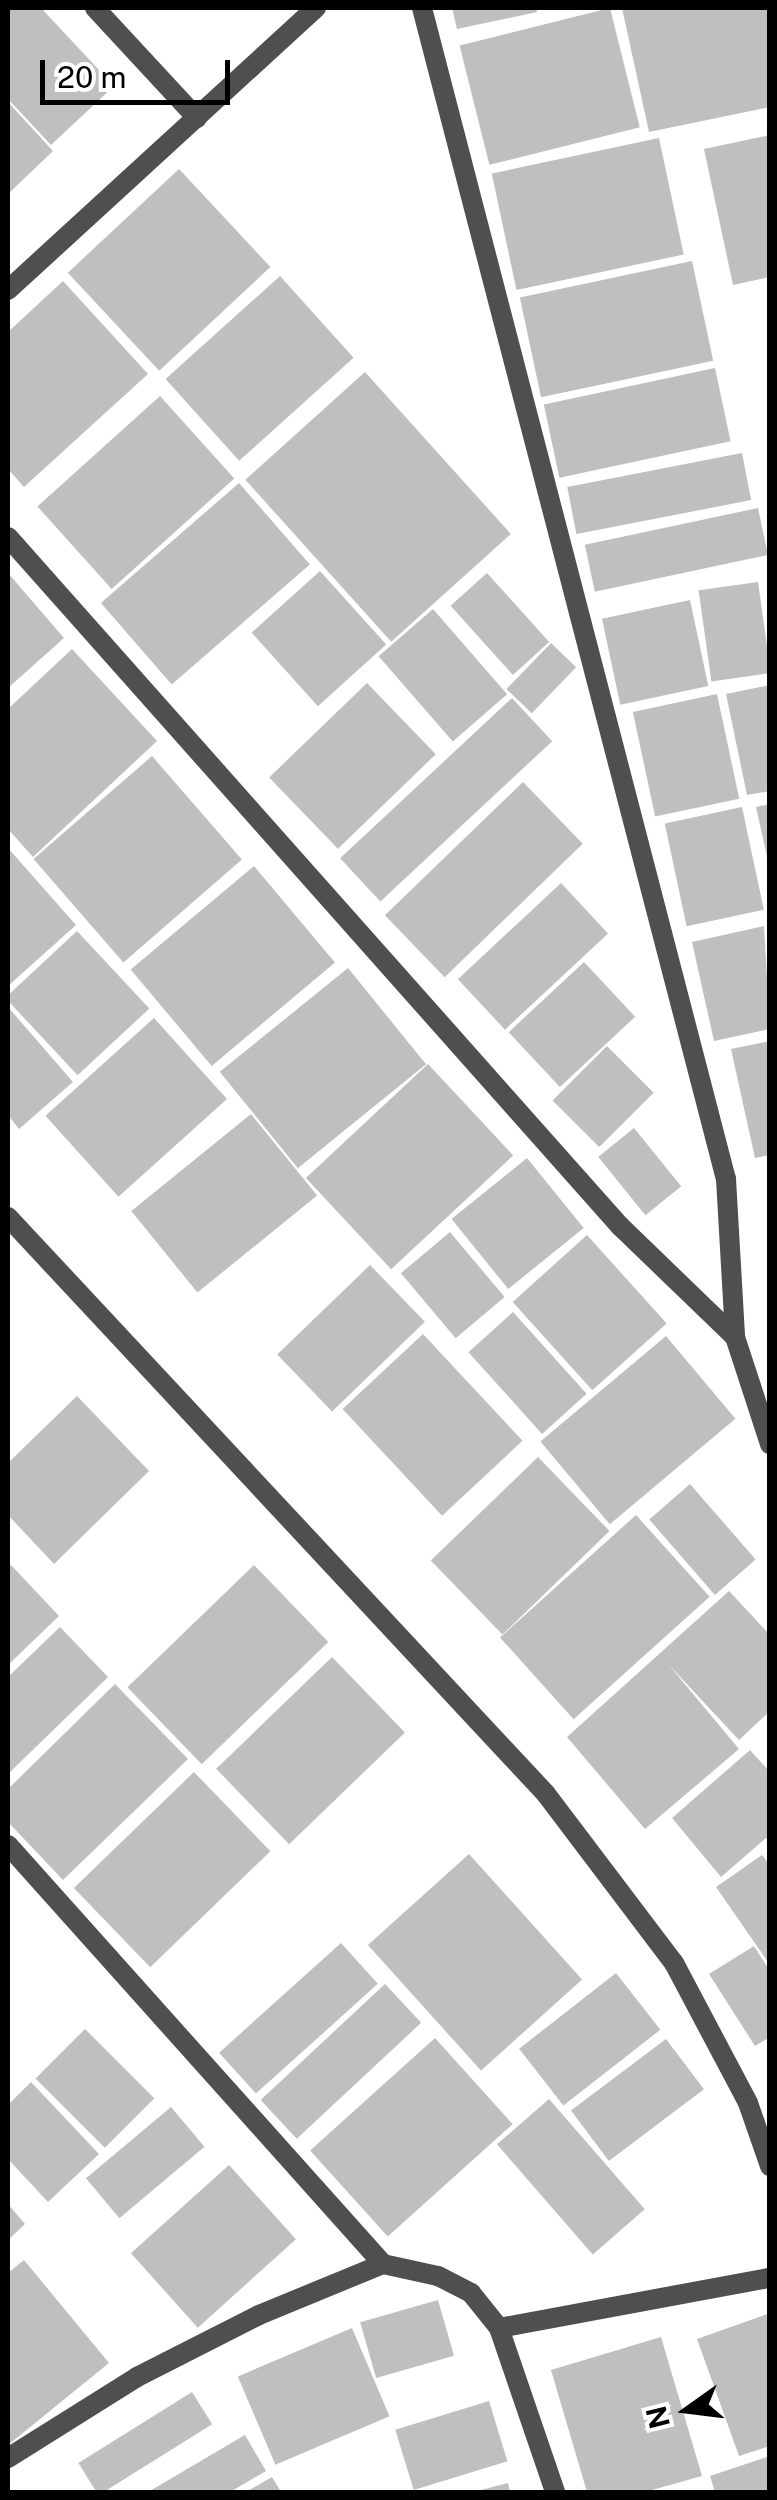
<!DOCTYPE html>
<html>
<head>
<meta charset="utf-8">
<style>
  body { margin:0 }
  #map { position:relative; width:777px; height:2500px; overflow:hidden; background:#fff; font-family:"Public Sans",sans-serif }
  div>[style] { position:absolute }
  [style*='--x'] { left:calc(var(--x)*1px); top:calc(var(--y)*1px); width:calc(var(--w)*1px); rotate:calc(var(--a)*1deg) }
  .building>* { inset:0; background:#bfbfbf; transform-origin:0 0 }
  .minor>* { height:20px; margin:-10px; padding:0 10px; transform-origin:10px; border-radius:10px; background:#4f4f4f }
  span { translate:-50% -50%; white-space:nowrap; text-align:center; line-height:1.15; -webkit-text-stroke:9px #fff; paint-order:stroke }
  .frame { position:absolute; inset:0; border:10px solid #000; pointer-events:none }
  .north { position:absolute; left:637px; top:2360px; width:100px; height:100px; -webkit-text-stroke:8px #fff; paint-order:stroke; rotate:256deg; font-size:28px; font-weight:700; line-height:40px; text-align:center; color:#000 }
  .north::after { content:''; display:block; margin:auto; width:35px; height:45px; background:#000; clip-path:polygon(50% 0,100% 100%,50% 72%,0 100%) }
  .scale { position:absolute; left:40px; top:60px; width:190px; height:45px; box-sizing:border-box; border:5px solid #000; border-top:0; padding-left:12px; font-size:30px; line-height:35px; white-space:nowrap; color:#000; -webkit-text-stroke:8px #fff; paint-order:stroke }
</style>
</head>
<body>
<div id="map">
  <div class="building">
    <i style="clip-path:polygon(8px 8px,41px 8px,114px 86px,51px 145px,8px 99px)"></i>
    <i style="clip-path:polygon(452px 8px,536px 8px,537px 12px,457px 29px)"></i>
    <i style="left:610px;top:8px;width:123px;height:155px;rotate:76deg"></i>
    <i style="clip-path:polygon(622px 8px,770px 8px,770px 107px,649px 132px)"></i>
    <i style="clip-path:polygon(8px 102px,53px 151px,8px 194px)"></i>
    <i style="clip-path:polygon(770px 135px,770px 277px,733px 285px,704px 149px)"></i>
    <i style="left:659px;top:138px;width:119px;height:171px;rotate:78deg"></i>
    <i style="left:179px;top:169px;width:134px;height:152px;rotate:47deg"></i>
    <i style="left:692px;top:261px;width:102px;height:176px;rotate:78deg"></i>
    <i style="left:280px;top:276px;width:110px;height:154px;rotate:48deg"></i>
    <i style="clip-path:polygon(63px 281px,148px 374px,24px 487px,8px 469px,8px 332px)"></i>
    <i style="left:715px;top:368px;width:75px;height:175px;rotate:78deg"></i>
    <i style="left:365px;top:372px;width:218px;height:161px;rotate:48deg"></i>
    <i style="left:160px;top:396px;width:111px;height:165px;rotate:48deg"></i>
    <i style="left:742px;top:453px;width:48px;height:178px;rotate:79deg"></i>
    <i style="left:239px;top:483px;width:108px;height:183px;rotate:49deg"></i>
    <i style="left:758px;top:508px;width:48px;height:177px;rotate:78deg"></i>
    <i style="left:320px;top:571px;width:99px;height:92px;rotate:48deg"></i>
    <i style="clip-path:polygon(8px 573px,64px 638px,8px 688px)"></i>
    <i style="left:487px;top:573px;width:93px;height:49px;rotate:48deg"></i>
    <i style="left:758px;top:582px;width:92px;height:60px;rotate:82deg"></i>
    <i style="left:690px;top:600px;width:88px;height:90px;rotate:78deg"></i>
    <i style="left:433px;top:609px;width:113px;height:72px;rotate:49deg"></i>
    <i style="left:551px;top:643px;width:35px;height:64px;rotate:44deg"></i>
    <i style="clip-path:polygon(72px 649px,157px 741px,33px 857px,8px 829px,8px 709px)"></i>
    <i style="left:367px;top:683px;width:99px;height:136px;rotate:46deg"></i>
    <i style="clip-path:polygon(770px 685px,770px 791px,747px 795px,726px 694px)"></i>
    <i style="left:717px;top:694px;width:107px;height:86px;rotate:78deg"></i>
    <i style="left:512px;top:698px;width:59px;height:235px;rotate:47deg"></i>
    <i style="left:152px;top:756px;width:137px;height:157px;rotate:49deg"></i>
    <i style="left:523px;top:782px;width:86px;height:192px;rotate:46deg"></i>
    <i style="clip-path:polygon(770px 804px,770px 861px,768px 861px,756px 807px)"></i>
    <i style="left:742px;top:807px;width:105px;height:79px;rotate:78deg"></i>
    <i style="clip-path:polygon(8px 848px,76px 925px,8px 986px)"></i>
    <i style="left:254px;top:866px;width:126px;height:161px;rotate:50deg"></i>
    <i style="left:561px;top:883px;width:69px;height:141px;rotate:47deg"></i>
    <i style="clip-path:polygon(764px 926px,770px 1029px,714px 1041px,692px 942px)"></i>
    <i style="left:77px;top:931px;width:106px;height:98px;rotate:47deg"></i>
    <i style="left:584px;top:962px;width:75px;height:103px;rotate:47deg"></i>
    <i style="left:348px;top:968px;width:124px;height:165px;rotate:51deg"></i>
    <i style="clip-path:polygon(8px 1007px,73px 1082px,19px 1129px,8px 1115px)"></i>
    <i style="left:154px;top:1018px;width:109px;height:146px;rotate:48deg"></i>
    <i style="clip-path:polygon(770px 1041px,770px 1155px,755px 1158px,731px 1049px)"></i>
    <i style="left:607px;top:1046px;width:66px;height:77px;rotate:45deg"></i>
    <i style="left:428px;top:1064px;width:125px;height:167px;rotate:47deg"></i>
    <i style="left:251px;top:1114px;width:105px;height:154px;rotate:51deg"></i>
    <i style="left:634px;top:1128px;width:75px;height:46px;rotate:51deg"></i>
    <i style="left:527px;top:1158px;width:90px;height:97px;rotate:51deg"></i>
    <i style="left:450px;top:1232px;width:85px;height:64px;rotate:50deg"></i>
    <i style="left:587px;top:1235px;width:119px;height:100px;rotate:48deg"></i>
    <i style="left:370px;top:1265px;width:79px;height:129px;rotate:46deg"></i>
    <i style="left:513px;top:1312px;width:110px;height:60px;rotate:48deg"></i>
    <i style="left:423px;top:1334px;width:146px;height:110px;rotate:47deg"></i>
    <i style="left:666px;top:1336px;width:108px;height:164px;rotate:50deg"></i>
    <i style="clip-path:polygon(77px 1396px,149px 1471px,54px 1564px,8px 1515px,8px 1463px)"></i>
    <i style="left:538px;top:1457px;width:103px;height:149px;rotate:46deg"></i>
    <i style="left:690px;top:1484px;width:100px;height:54px;rotate:49deg"></i>
    <i style="left:636px;top:1515px;width:110px;height:183px;rotate:48deg"></i>
    <i style="clip-path:polygon(11px 1565px,59px 1616px,8px 1665px,8px 1568px)"></i>
    <i style="left:254px;top:1565px;width:107px;height:176px;rotate:46deg"></i>
    <i style="clip-path:polygon(729px 1591px,770px 1635px,770px 1711px,739px 1740px,668px 1664px,739px 1749px,645px 1829px,567px 1737px)"></i>
    <i style="clip-path:polygon(60px 1627px,108px 1677px,8px 1774px,8px 1677px)"></i>
    <i style="left:332px;top:1657px;width:105px;height:161px;rotate:46deg"></i>
    <i style="clip-path:polygon(115px 1684px,188px 1759px,63px 1880px,8px 1822px,8px 1789px)"></i>
    <i style="clip-path:polygon(750px 1750px,770px 1772px,770px 1843px,766px 1838px,721px 1877px,672px 1818px)"></i>
    <i style="left:194px;top:1772px;width:110px;height:167px;rotate:46deg"></i>
    <i style="left:469px;top:1854px;width:169px;height:136px;rotate:48deg"></i>
    <i style="clip-path:polygon(762px 1855px,770px 1865px,770px 1965px,716px 1887px)"></i>
    <i style="left:341px;top:1943px;width:55px;height:164px;rotate:48deg"></i>
    <i style="clip-path:polygon(754px 1946px,770px 1971px,770px 2037px,755px 2046px,709px 1974px)"></i>
    <i style="left:616px;top:1973px;width:72px;height:123px;rotate:52deg"></i>
    <i style="left:385px;top:1984px;width:53px;height:170px;rotate:47deg"></i>
    <i style="left:85px;top:2029px;width:98px;height:70px;rotate:45deg"></i>
    <i style="left:435px;top:2038px;width:116px;height:168px;rotate:48deg"></i>
    <i style="left:666px;top:2039px;width:63px;height:119px;rotate:53deg"></i>
    <i style="clip-path:polygon(31px 2082px,99px 2154px,48px 2202px,8px 2159px,8px 2105px)"></i>
    <i style="left:549px;top:2099px;width:146px;height:69px;rotate:49deg"></i>
    <i style="left:171px;top:2107px;width:52px;height:111px;rotate:50deg"></i>
    <i style="left:229px;top:2165px;width:100px;height:132px;rotate:48deg"></i>
    <i style="clip-path:polygon(8px 2204px,25px 2224px,8px 2240px)"></i>
    <i style="clip-path:polygon(24px 2260px,109px 2363px,8px 2445px,8px 2273px)"></i>
    <i style="left:438px;top:2300px;width:58px;height:81px;rotate:74deg"></i>
    <i style="clip-path:polygon(770px 2313px,770px 2446px,739px 2456px,697px 2339px)"></i>
    <i style="left:352px;top:2328px;width:96px;height:124px;rotate:67deg"></i>
    <i style="clip-path:polygon(661px 2337px,702px 2476px,645px 2492px,587px 2492px,551px 2370px)"></i>
    <i style="left:192px;top:2392px;width:38px;height:134px;rotate:58deg"></i>
    <i style="left:489px;top:2401px;width:63px;height:98px;rotate:73deg"></i>
    <i style="clip-path:polygon(245px 2435px,266px 2471px,230px 2492px,148px 2492px)"></i>
    <i style="clip-path:polygon(770px 2456px,770px 2492px,715px 2492px,710px 2476px)"></i>
    <i style="clip-path:polygon(272px 2477px,281px 2492px,246px 2492px)"></i>
    <i style="clip-path:polygon(508px 2483px,510px 2492px,477px 2492px,477px 2491px)"></i>
  </div>
  <div class="minor">
    <i style="--x:95;--y:8;--w:150;--a:47.2"></i>
    <i style="--x:422;--y:8;--w:1210;--a:75.45"></i>
    <i style="--x:726;--y:1179;--w:158;--a:86.7"></i>
    <i style="--x:735;--y:1337;--w:113;--a:71.9"></i>
    <i style="--x:8;--y:290;--w:418;--a:-42.5"></i>
    <i style="--x:8;--y:537;--w:922;--a:48.39"></i>
    <i style="--x:620;--y:1226;--w:160;--a:44"></i>
    <i style="--x:8;--y:1217;--w:789;--a:47"></i>
    <i style="--x:546;--y:1794;--w:212;--a:52.9"></i>
    <i style="--x:674;--y:1963;--w:158;--a:62.1"></i>
    <i style="--x:748;--y:2103;--w:67;--a:70.8"></i>
    <i style="--x:8;--y:1845;--w:562;--a:48.17"></i>
    <i style="--x:499;--y:2328;--w:276;--a:-10.5"></i>
    <i style="--x:8;--y:2458;--w:152;--a:-32.1"></i>
    <i style="--x:137;--y:2377;--w:137;--a:-26.9"></i>
    <i style="--x:259;--y:2315;--w:134;--a:-22.4"></i>
    <i style="--x:383;--y:2264;--w:56;--a:12.3"></i>
    <i style="--x:438;--y:2276;--w:37;--a:27"></i>
    <i style="--x:471;--y:2293;--w:45;--a:51.3"></i>
    <i style="--x:499;--y:2328;--w:173;--a:71.1"></i>
  </div>
  <div class="frame"></div>
  <div class="north">N</div>
  <div class="scale">20 m</div>
</div>
</body>
</html>
